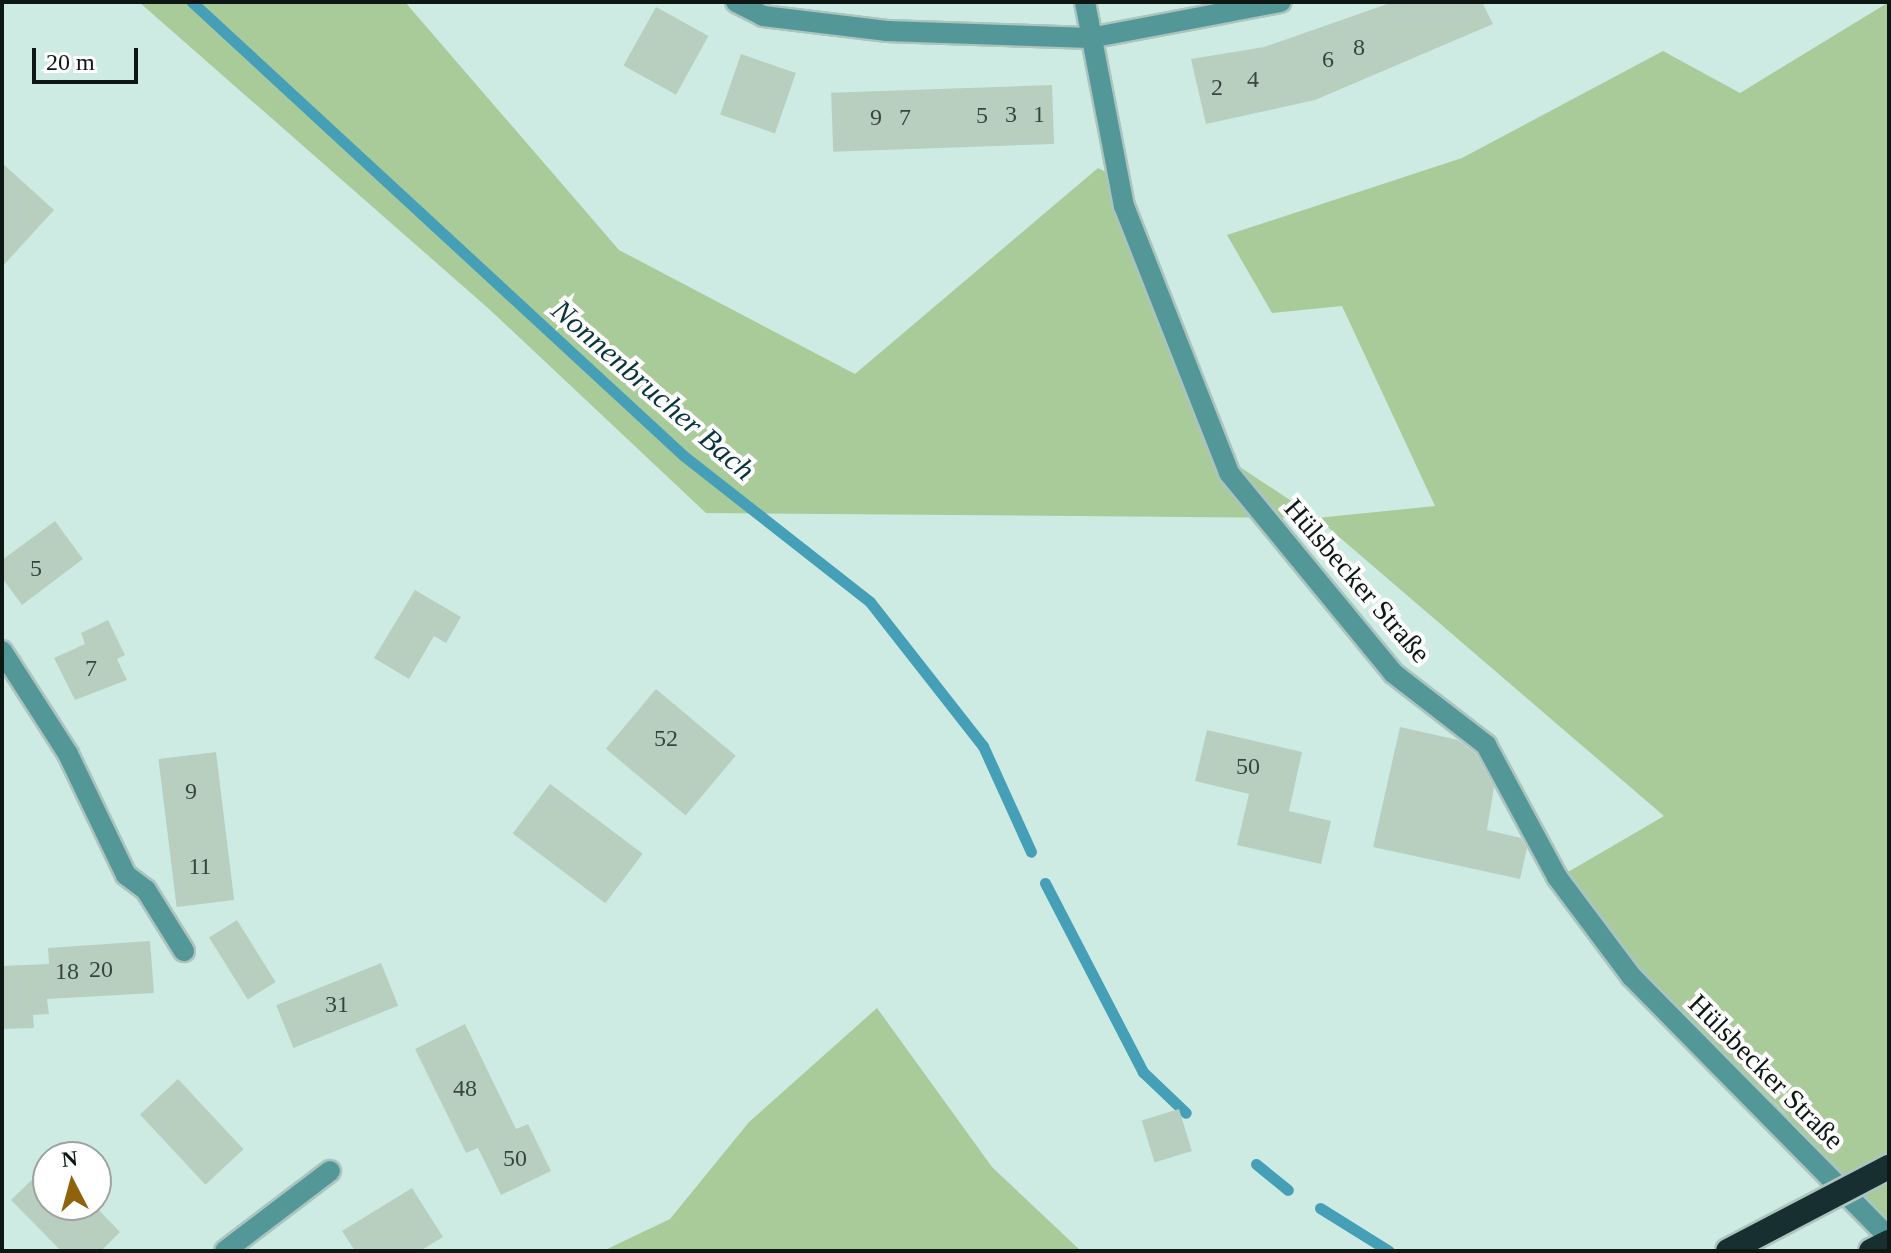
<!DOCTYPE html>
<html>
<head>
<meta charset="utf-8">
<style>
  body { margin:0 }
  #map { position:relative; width:1891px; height:1253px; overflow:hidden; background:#ceebe3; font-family:Georgia,serif }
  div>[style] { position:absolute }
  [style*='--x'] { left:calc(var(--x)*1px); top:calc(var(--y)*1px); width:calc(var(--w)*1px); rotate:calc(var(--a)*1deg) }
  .green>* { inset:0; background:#a9cb99 }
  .stream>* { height:11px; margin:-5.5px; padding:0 5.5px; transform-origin:5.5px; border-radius:5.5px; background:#449fb7 }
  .building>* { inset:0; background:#b8cfc0; transform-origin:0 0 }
  .roads { filter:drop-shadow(2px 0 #abc5be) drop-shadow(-2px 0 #abc5be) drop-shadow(0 2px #abc5be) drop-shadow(0 -2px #abc5be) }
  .lane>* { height:20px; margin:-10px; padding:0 10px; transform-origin:10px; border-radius:10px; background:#549798 }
  .street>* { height:20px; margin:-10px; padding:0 10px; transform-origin:10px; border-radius:10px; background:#549798 }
  .highway>* { height:24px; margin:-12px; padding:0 12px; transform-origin:12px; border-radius:12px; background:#172f30 }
  .bridges { filter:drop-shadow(2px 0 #abc5be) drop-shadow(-2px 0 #abc5be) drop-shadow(0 2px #abc5be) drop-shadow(0 -2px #abc5be) }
  .highway-bridge>* { height:24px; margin:-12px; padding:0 12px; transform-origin:12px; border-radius:12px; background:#172f30 }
  span { translate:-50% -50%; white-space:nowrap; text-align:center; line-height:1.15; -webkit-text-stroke:8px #fff; paint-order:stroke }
  .number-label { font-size:24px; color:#38453f }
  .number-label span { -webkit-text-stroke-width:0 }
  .street-label { font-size:28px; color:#0d1714 }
  .water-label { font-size:30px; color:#07343e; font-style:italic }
  .frame { position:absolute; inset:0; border:4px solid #0d1714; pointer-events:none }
  .north { position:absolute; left:32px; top:1141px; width:80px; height:80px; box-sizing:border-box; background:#fff; border:2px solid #9ea2a1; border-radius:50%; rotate:354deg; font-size:22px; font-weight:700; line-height:32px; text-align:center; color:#0d1714 }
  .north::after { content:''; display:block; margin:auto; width:28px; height:36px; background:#90620c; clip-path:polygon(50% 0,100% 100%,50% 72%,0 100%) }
  .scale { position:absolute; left:32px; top:48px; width:106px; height:36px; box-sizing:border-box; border:4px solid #0d1714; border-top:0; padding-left:10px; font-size:24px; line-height:28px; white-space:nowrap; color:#0d1714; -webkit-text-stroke:6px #fff; paint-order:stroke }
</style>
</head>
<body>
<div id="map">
  <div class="green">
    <i style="clip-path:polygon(139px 2px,405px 2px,619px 250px,855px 374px,1098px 168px,1129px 184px,1186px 351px,1237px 465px,1317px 518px,1435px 506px,1342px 306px,1272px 313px,1227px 235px,1462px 158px,1663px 51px,1740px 93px,1889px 2px,1889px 1233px,1781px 1109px,1633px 966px,1568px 872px,1664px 816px,1317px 518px,706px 513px,489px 309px)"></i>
    <i style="clip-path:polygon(877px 1008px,992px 1167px,1081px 1251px,603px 1251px,670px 1219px,749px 1122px)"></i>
  </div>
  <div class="stream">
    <i style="--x:192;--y:2;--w:669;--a:42.7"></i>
    <i style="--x:684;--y:456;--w:236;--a:38.1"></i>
    <i style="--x:870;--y:602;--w:183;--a:51.9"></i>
    <i style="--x:983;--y:746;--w:116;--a:65.6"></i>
    <i style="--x:1045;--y:883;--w:213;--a:62.6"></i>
    <i style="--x:1143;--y:1072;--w:59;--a:43.6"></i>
    <i style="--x:1256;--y:1164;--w:41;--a:39.1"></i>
    <i style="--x:1320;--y:1208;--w:81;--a:31.9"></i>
  </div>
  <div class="building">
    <i style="clip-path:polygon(1393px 2px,1482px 2px,1493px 24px,1315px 100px,1206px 124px,1191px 59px,1264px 47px)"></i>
    <i style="left:656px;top:7px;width:60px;height:67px;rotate:29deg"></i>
    <i style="left:741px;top:54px;width:58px;height:64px;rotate:19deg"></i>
    <i style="left:1052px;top:85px;width:59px;height:221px;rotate:88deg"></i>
    <i style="clip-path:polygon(2px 163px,54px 210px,2px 267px)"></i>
    <i style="clip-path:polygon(55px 521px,83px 559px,22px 605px,2px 578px,2px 560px)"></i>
    <i style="clip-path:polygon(415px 590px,461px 617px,446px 643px,434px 636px,409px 679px,374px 658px)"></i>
    <i style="clip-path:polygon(108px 620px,125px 655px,117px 659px,127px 680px,75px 700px,54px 658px,85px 644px,81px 633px)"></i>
    <i style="left:656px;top:689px;width:104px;height:78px;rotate:40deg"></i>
    <i style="clip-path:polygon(1400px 727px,1458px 740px,1476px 754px,1494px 787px,1487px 830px,1521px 838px,1527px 848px,1520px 879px,1373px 847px)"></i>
    <i style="clip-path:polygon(1207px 730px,1302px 752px,1289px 811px,1331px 821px,1321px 864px,1237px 845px,1249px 794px,1195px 781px)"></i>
    <i style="left:216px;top:752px;width:149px;height:58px;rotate:83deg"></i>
    <i style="left:550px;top:784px;width:116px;height:62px;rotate:37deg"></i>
    <i style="left:237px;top:920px;width:73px;height:33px;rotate:58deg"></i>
    <i style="clip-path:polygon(150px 941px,154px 993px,47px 999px,49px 1014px,33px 1015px,34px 1028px,2px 1029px,2px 966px,49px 964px,48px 948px)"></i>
    <i style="left:381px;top:963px;width:46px;height:113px;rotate:68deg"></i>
    <i style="clip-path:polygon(465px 1024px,516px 1129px,528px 1124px,551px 1171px,501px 1195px,478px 1148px,466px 1153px,415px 1049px)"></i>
    <i style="left:178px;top:1079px;width:96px;height:52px;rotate:47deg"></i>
    <i style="left:1179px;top:1109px;width:44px;height:39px;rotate:73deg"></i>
    <i style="clip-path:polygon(48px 1164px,48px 1205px,94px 1205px,120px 1232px,101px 1251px,61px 1251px,11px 1200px)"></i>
    <i style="clip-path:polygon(412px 1188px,443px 1237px,420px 1251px,355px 1251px,342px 1231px)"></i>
  </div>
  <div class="roads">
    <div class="lane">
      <i style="--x:126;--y:875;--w:25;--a:37"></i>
      <i style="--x:146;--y:890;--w:72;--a:58.1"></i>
    </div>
    <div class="street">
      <i style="--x:736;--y:2;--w:30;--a:27"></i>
      <i style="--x:763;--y:16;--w:125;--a:6.9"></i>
      <i style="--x:887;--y:31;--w:203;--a:2"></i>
      <i style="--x:1090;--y:38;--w:194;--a:-10.7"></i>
      <i style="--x:1085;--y:2;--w:208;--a:79.2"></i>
      <i style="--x:1124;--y:206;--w:287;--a:68.5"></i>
      <i style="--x:1229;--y:473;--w:259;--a:50.6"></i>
      <i style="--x:1393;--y:673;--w:118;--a:37.7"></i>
      <i style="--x:1486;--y:745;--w:150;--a:61.7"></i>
      <i style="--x:1557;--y:877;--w:124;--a:53.2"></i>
      <i style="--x:1631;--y:976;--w:368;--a:45.4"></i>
      <i style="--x:2;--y:651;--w:122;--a:57.3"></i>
      <i style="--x:68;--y:754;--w:134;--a:64.4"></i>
      <i style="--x:225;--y:1251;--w:132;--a:-37.3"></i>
    </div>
    <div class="highway">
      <i style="--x:1871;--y:1251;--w:20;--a:-27"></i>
    </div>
  </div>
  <div class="bridges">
    <div class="highway-bridge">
      <i style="--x:1728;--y:1251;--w:182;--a:-27.6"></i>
    </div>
  </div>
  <div class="number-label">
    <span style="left:1359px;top:48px">8</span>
    <span style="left:1328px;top:60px">6</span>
    <span style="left:1253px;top:80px">4</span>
    <span style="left:1217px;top:88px">2</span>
    <span style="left:1011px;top:115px">3</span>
    <span style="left:1039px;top:115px">1</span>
    <span style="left:982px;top:116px">5</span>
    <span style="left:876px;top:118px">9</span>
    <span style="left:905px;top:118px">7</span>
    <span style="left:36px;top:569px">5</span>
    <span style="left:91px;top:669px">7</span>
    <span style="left:666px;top:739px">52</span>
    <span style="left:1248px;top:767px">50</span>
    <span style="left:191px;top:792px">9</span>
    <span style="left:200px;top:867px">11</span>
    <span style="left:101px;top:970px">20</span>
    <span style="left:67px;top:972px">18</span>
    <span style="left:337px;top:1005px">31</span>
    <span style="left:465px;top:1089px">48</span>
    <span style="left:515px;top:1159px">50</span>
  </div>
  <div class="street-label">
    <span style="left:1357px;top:581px;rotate:49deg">Hülsbecker Straße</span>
    <span style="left:1766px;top:1072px;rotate:45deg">Hülsbecker Straße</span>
  </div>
  <div class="water-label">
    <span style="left:653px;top:390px;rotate:41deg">Nonnenbrucher Bach</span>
  </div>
  <div class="frame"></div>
  <div class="north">N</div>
  <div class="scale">20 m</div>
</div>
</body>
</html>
